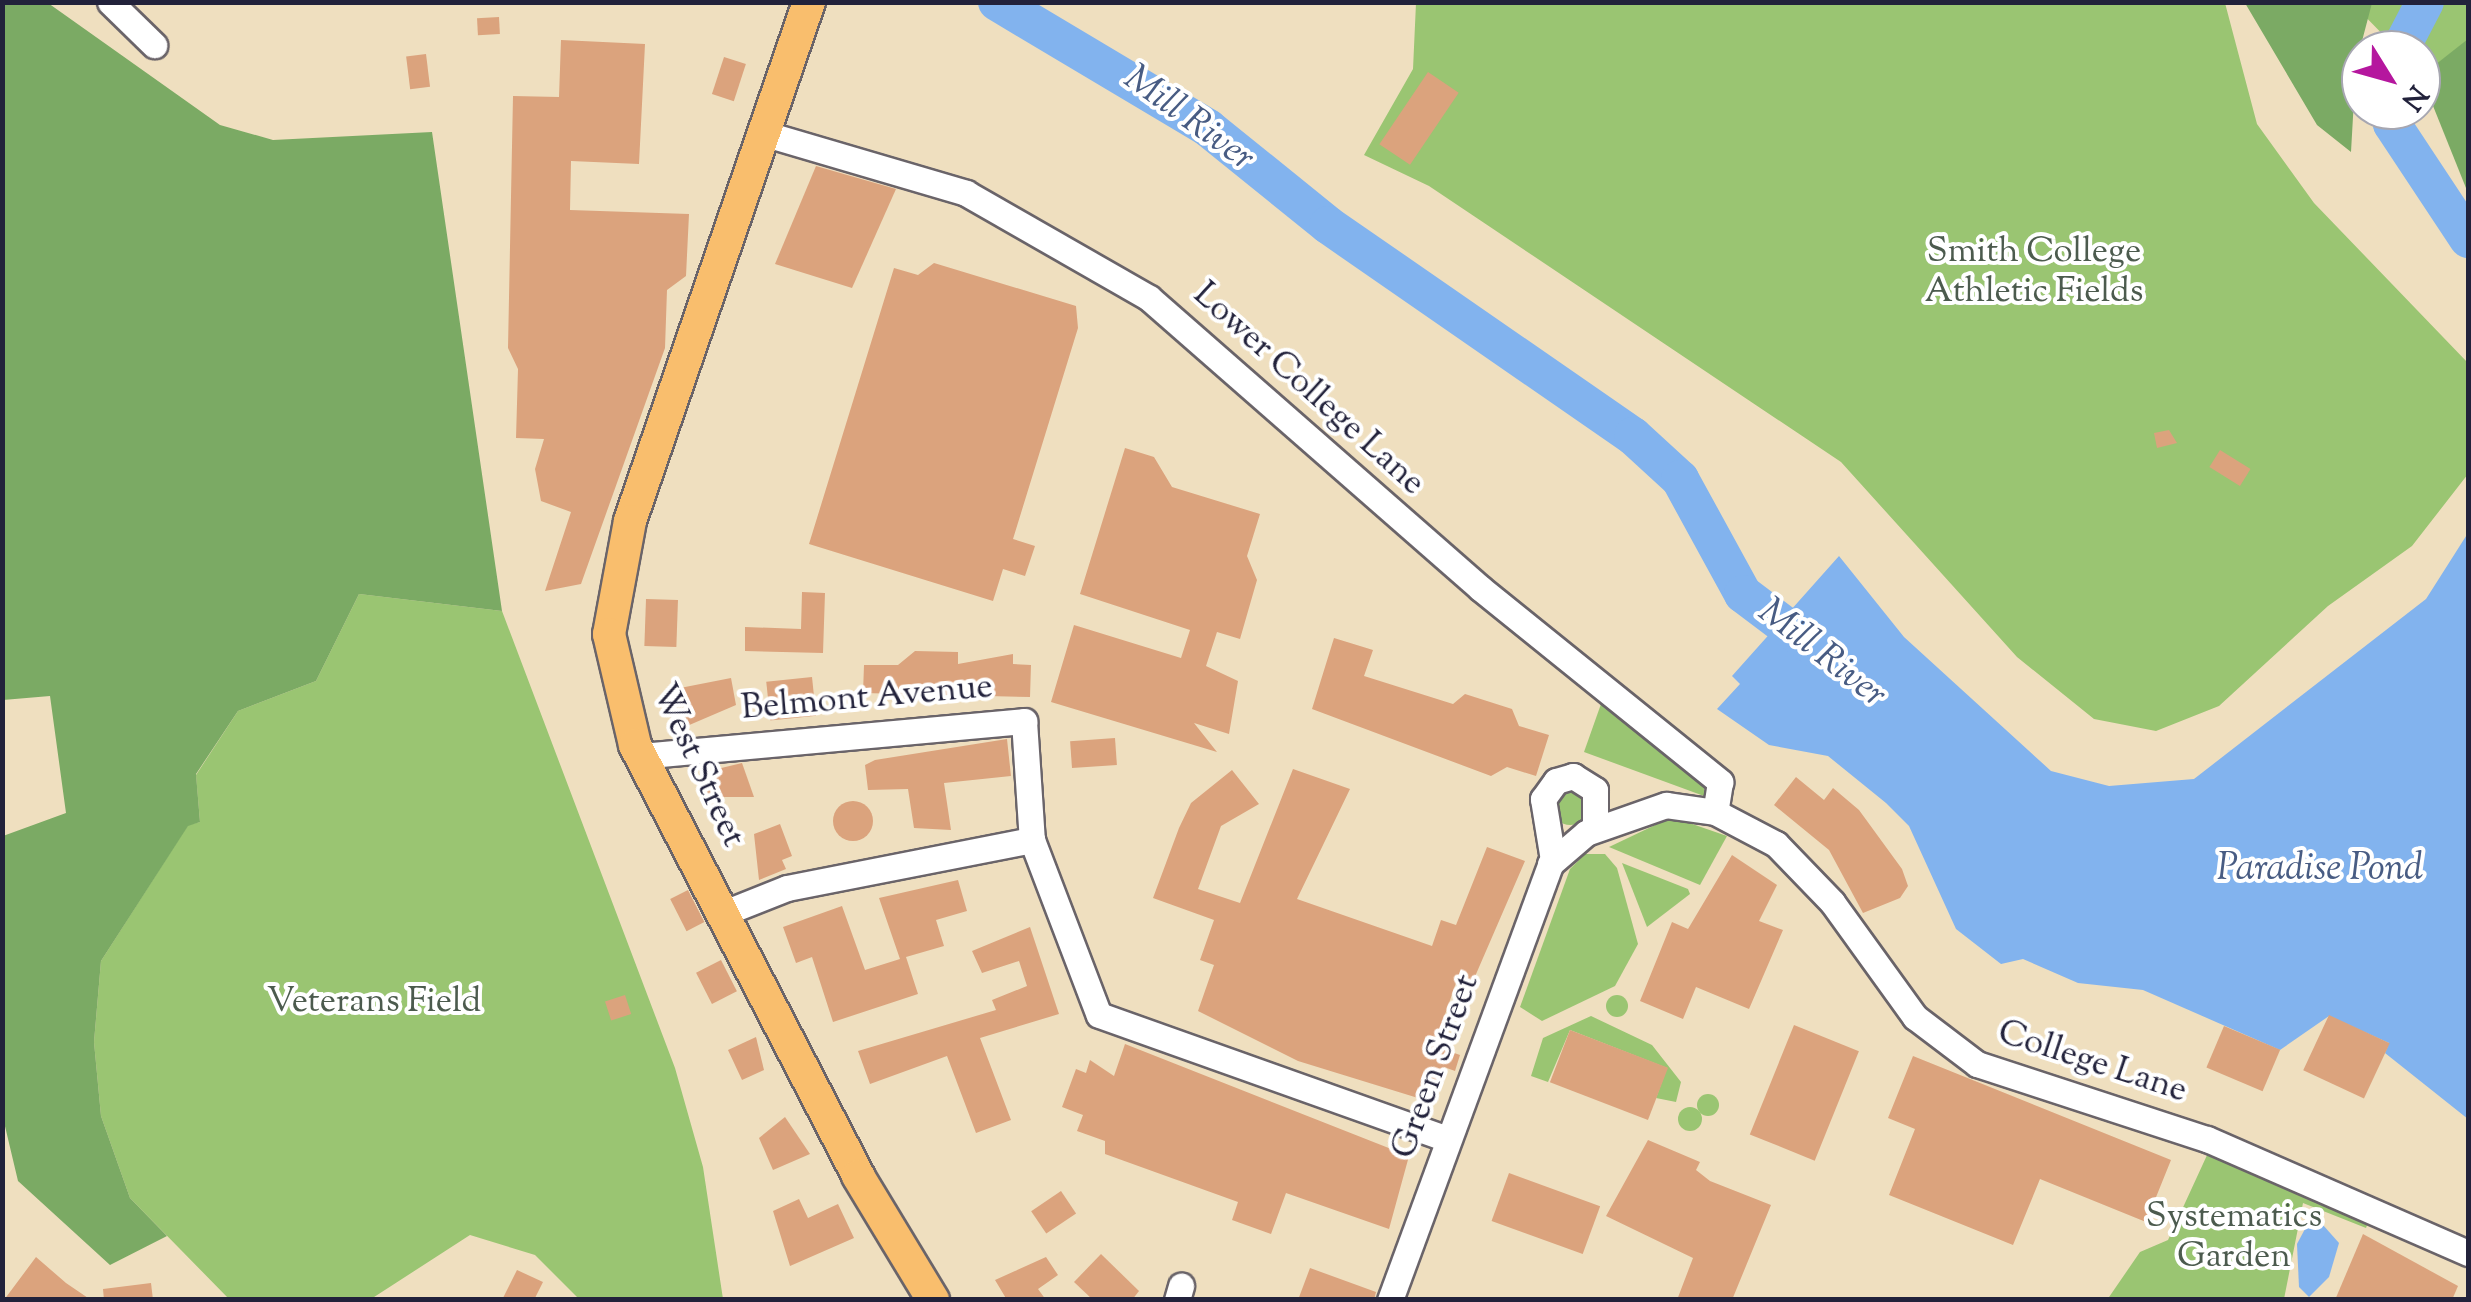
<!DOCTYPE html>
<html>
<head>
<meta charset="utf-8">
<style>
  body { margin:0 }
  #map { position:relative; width:2471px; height:1302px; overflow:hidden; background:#efdfbf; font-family:"Sorts Mill Goudy",serif }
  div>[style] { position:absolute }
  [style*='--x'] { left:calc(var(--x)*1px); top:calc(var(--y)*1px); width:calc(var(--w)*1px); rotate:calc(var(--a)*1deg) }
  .green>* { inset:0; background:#9ac572 }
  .round { border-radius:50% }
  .forest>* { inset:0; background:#7baa64 }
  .water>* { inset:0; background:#82b3ee }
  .river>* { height:38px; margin:-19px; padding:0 19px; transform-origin:19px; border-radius:19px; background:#82b3ee }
  .building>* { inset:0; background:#dba37d; transform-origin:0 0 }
  .roads { filter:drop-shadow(2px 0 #6a6469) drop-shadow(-2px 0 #6a6469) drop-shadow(0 2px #6a6469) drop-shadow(0 -2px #6a6469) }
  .minor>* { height:25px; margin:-12.5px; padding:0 12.5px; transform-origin:12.5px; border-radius:12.5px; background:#fff }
  .major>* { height:32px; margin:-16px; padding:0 16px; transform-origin:16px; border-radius:16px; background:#f9be6d }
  span { translate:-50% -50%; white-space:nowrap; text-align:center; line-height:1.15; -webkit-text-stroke:8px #fff; paint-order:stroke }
  .park-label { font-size:35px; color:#4c5b4e }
  .street-label { font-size:35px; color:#22223b }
  .water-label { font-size:38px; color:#485c83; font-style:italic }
  .frame { position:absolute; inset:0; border:5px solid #22223b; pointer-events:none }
  .north { position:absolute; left:2341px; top:30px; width:100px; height:100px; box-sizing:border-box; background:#fff; border:2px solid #a7a7b1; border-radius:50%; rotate:127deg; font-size:28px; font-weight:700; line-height:40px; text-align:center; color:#22223b }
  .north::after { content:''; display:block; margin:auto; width:35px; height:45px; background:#b5179e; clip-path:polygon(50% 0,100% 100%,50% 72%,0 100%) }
</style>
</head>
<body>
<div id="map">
  <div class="green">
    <i style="clip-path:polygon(1416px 3px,2225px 3px,2257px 124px,2314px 203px,2468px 363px,2468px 474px,2412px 546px,2328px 606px,2219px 706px,2156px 731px,2094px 719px,2017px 657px,1841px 462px,1429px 186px,1364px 155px,1413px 69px)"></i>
    <i style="clip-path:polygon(2352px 3px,2468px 3px,2468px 144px,2421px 81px,2421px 50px,2398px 50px)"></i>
    <i style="clip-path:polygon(359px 594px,502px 611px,675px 1068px,703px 1167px,723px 1299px,579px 1299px,535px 1255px,470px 1235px,371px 1299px,229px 1299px,130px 1198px,101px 1116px,94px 1042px,101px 961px,188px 825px,200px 822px,196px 775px,238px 711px,316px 681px)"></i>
    <i style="clip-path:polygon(1601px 704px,1704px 787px,1704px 796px,1584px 752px)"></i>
    <i class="round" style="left:1553px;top:791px;width:34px;height:34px"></i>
    <i style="clip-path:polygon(1672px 817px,1727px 836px,1700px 885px,1609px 847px)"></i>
    <i style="clip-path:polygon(1585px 854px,1605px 854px,1617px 868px,1638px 944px,1615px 986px,1542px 1021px,1520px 1007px,1570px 869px)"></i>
    <i style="clip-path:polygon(1622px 863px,1688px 889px,1690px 894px,1647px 927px)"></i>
    <i class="round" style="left:1606px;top:995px;width:22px;height:22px"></i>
    <i style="clip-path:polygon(1591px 1016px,1652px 1045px,1681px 1082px,1676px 1102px,1656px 1098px,1667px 1068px,1570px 1030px,1548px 1082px,1531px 1076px,1543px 1038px)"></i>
    <i class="round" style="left:1697px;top:1094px;width:22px;height:22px"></i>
    <i class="round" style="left:1678px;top:1107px;width:24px;height:24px"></i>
    <i style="clip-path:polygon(2208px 1153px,2369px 1220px,2366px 1228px,2303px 1203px,2284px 1299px,2107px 1300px,2140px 1252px,2168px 1240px)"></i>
  </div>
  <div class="forest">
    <i style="clip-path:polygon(3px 2px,48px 3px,220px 125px,273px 140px,432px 132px,502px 611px,359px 594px,316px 681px,238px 711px,196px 774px,200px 822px,188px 826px,101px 961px,94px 1042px,101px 1116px,130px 1198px,167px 1236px,110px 1265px,18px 1181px,4px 1122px,3px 836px,66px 813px,50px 696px,3px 700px)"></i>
    <i style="clip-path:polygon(2245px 3px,2372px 3px,2356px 64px,2351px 152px,2317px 125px)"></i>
    <i style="clip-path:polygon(2468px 39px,2468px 193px,2421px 76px)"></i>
  </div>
  <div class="water">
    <i style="clip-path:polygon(2468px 533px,2468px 1119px,2385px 1053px,2389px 1043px,2329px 1016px,2280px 1050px,2143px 990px,2078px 983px,2023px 959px,2001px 964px,1956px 929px,1909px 826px,1886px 803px,1828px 756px,1769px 745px,1717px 709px,1740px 684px,1732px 676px,1839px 556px,1904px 637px,2051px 771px,2109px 786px,2194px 779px,2426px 599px)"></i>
    <i style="clip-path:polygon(2323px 1225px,2339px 1243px,2329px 1277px,2309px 1297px,2299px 1287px,2297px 1244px,2306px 1227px)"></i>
  </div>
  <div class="river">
    <i style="--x:997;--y:2;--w:246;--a:30.8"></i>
    <i style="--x:1208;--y:128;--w:154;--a:38.9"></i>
    <i style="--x:1328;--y:225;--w:371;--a:34.7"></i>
    <i style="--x:1633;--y:436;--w:64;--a:42.5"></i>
    <i style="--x:1680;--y:479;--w:131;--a:61.3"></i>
    <i style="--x:1743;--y:594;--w:96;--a:37"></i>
    <i style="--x:2400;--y:50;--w:54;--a:-62.5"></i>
    <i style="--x:2394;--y:110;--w:14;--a:98"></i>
    <i style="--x:2392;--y:124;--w:138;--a:56.5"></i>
  </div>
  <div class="building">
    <i style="left:499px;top:17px;width:17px;height:22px;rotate:87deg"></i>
    <i style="clip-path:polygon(561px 40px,645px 44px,639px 164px,571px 161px,570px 210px,689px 214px,686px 276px,667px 290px,665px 348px,581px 584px,545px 591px,571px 512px,541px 501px,535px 469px,544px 439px,516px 438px,518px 369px,508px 348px,513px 96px,559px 97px)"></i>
    <i style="left:426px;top:54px;width:33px;height:20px;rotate:83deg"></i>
    <i style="left:724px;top:57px;width:23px;height:39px;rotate:18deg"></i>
    <i style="left:1428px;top:72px;width:37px;height:87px;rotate:34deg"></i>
    <i style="clip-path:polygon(816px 166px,896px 189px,852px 288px,775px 264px)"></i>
    <i style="clip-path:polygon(934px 263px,1076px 306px,1078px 328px,1013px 539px,1035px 546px,1025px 576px,1003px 569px,993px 601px,809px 544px,894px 268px,918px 275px)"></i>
    <i style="clip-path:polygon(2169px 430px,2177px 443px,2157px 448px,2154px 433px)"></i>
    <i style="clip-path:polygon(1125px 448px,1154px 457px,1172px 487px,1260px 514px,1247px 556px,1257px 580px,1240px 639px,1217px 632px,1206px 666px,1238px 681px,1229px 734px,1194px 723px,1217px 752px,1051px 702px,1074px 625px,1181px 658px,1190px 630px,1080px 594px)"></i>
    <i style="left:2220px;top:450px;width:36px;height:20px;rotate:32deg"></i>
    <i style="clip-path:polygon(802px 592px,825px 593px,823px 653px,745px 651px,745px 627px,801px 629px)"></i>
    <i style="left:646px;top:599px;width:32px;height:47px;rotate:2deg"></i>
    <i style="clip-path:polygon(1334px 638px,1373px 650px,1364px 676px,1453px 704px,1465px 694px,1512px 709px,1519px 726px,1549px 735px,1536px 776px,1507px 767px,1491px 776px,1312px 709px)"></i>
    <i style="clip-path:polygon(915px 651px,958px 652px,958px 664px,1013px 654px,1013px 664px,1031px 665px,1030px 697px,863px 693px,864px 665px,898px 665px)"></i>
    <i style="left:812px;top:677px;width:39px;height:46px;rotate:84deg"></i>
    <i style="clip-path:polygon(731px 678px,736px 705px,687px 726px,680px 688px)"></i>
    <i style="left:1115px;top:738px;width:27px;height:45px;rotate:86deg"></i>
    <i style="clip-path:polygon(1007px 739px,1011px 776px,944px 783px,951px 830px,914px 828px,908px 789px,868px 790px,865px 765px,875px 760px)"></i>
    <i style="clip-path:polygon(742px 763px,754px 797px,702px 797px,709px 771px)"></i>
    <i style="clip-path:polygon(1293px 769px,1350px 789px,1297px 899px,1432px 946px,1441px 920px,1456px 925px,1487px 847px,1525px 861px,1470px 988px,1456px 983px,1434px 1046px,1460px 1055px,1455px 1071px,1444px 1067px,1431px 1102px,1298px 1061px,1198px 1011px,1214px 965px,1200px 960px,1214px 920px,1153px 898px,1179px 828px,1191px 803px,1232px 770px,1259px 804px,1221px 826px,1198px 889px,1240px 903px)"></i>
    <i style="clip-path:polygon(1796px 777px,1824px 800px,1833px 788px,1859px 810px,1902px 869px,1908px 886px,1900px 898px,1863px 913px,1829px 850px,1774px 805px)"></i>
    <i class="round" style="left:833px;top:801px;width:40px;height:40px"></i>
    <i style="clip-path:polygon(780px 824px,792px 856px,782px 860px,786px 869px,759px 880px,754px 834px)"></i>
    <i style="clip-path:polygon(1732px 855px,1777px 885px,1759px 921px,1783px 930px,1749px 1009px,1696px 987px,1683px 1019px,1640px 1001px,1672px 922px,1688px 929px)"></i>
    <i style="clip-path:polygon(958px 880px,967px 911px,936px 920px,944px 946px,906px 957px,918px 994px,833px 1022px,812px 957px,796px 963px,783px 927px,842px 906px,865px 970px,900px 959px,879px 898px)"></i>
    <i style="left:688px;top:890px;width:36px;height:20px;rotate:63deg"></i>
    <i style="clip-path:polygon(1030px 927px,1059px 1014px,980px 1038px,1011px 1120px,976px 1133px,947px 1056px,870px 1084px,858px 1051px,996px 1010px,992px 1000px,1027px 986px,1019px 961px,982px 973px,972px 951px)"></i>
    <i style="left:721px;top:960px;width:35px;height:28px;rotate:63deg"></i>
    <i style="left:625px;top:995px;width:20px;height:21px;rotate:72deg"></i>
    <i style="left:2329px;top:1015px;width:67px;height:61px;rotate:25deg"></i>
    <i style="left:1794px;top:1025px;width:70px;height:118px;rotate:22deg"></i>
    <i style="left:2224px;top:1026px;width:61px;height:45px;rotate:23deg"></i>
    <i style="left:1570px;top:1030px;width:105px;height:56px;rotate:21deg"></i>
    <i style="clip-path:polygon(756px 1037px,764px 1070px,742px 1080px,728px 1050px)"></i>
    <i style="clip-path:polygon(1125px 1044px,1409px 1156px,1389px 1229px,1286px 1193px,1271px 1234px,1232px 1220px,1238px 1202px,1105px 1154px,1105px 1141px,1077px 1131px,1083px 1115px,1062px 1107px,1076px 1069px,1086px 1073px,1090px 1060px,1114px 1076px)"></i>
    <i style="clip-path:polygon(1913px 1056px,2171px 1160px,2146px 1222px,2040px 1179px,2013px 1245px,1889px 1195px,1915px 1129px,1888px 1118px)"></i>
    <i style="clip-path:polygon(785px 1117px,810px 1154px,773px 1170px,759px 1138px)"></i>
    <i style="clip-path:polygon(1648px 1140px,1700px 1162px,1696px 1170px,1710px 1181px,1771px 1205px,1732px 1300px,1677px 1300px,1693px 1258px,1606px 1216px)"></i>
    <i style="left:1509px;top:1173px;width:97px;height:51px;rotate:20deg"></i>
    <i style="left:1061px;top:1191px;width:27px;height:36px;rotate:56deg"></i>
    <i style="clip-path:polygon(799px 1199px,808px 1218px,838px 1204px,854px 1238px,790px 1266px,773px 1211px)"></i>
    <i style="clip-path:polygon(2363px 1234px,2458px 1286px,2452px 1300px,2335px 1300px)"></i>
    <i style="clip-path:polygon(1101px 1254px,1139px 1291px,1132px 1300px,1093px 1300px,1074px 1282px)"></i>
    <i style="clip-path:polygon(36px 1257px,66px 1283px,91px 1300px,4px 1300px)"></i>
    <i style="clip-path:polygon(1046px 1257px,1058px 1275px,1038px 1289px,1046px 1300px,1007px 1300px,995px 1280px)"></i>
    <i style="clip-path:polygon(1310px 1268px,1376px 1292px,1374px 1300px,1298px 1300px)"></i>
    <i style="clip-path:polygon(517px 1270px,543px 1282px,534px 1300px,502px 1300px)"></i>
    <i style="clip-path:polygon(151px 1283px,153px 1300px,104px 1300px,103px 1289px)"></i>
  </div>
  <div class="roads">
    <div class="minor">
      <i style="--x:110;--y:2;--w:62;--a:44.3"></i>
      <i style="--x:766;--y:134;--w:209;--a:16.4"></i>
      <i style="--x:966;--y:193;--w:211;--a:29.8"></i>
      <i style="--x:1149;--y:298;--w:440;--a:41.2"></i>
      <i style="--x:1480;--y:588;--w:309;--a:38.9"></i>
      <i style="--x:1720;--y:782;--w:30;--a:99"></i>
      <i style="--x:640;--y:756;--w:386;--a:-5.2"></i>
      <i style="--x:1024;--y:721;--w:119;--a:86.2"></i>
      <i style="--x:1032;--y:840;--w:187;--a:69.1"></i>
      <i style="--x:1099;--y:1015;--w:370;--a:19.6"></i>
      <i style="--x:1553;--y:860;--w:62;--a:-99.3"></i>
      <i style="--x:1543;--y:799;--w:22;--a:-54"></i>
      <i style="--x:1556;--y:781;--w:18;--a:-16"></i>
      <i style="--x:1573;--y:776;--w:26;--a:32"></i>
      <i style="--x:1595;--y:790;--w:39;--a:90"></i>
      <i style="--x:724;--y:913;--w:68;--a:-21.6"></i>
      <i style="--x:787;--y:888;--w:250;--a:-11.1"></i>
      <i style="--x:1177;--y:1300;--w:15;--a:-74"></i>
      <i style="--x:1390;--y:1300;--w:464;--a:-69.8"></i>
      <i style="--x:1550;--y:864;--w:48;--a:-40.7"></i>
      <i style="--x:1586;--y:833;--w:85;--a:-19.3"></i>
      <i style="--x:1666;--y:805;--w:49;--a:8.1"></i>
      <i style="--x:1715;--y:812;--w:69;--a:27.7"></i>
      <i style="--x:1776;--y:844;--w:81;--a:46"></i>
      <i style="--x:1832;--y:902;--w:142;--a:54.2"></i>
      <i style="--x:1915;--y:1017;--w:78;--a:37.2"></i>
      <i style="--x:1977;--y:1064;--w:242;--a:18.1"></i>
      <i style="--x:2207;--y:1139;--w:285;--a:23.6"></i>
    </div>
    <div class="major">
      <i style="--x:809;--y:2;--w:549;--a:109.03"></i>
      <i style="--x:630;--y:521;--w:115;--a:100.5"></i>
      <i style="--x:609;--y:634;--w:114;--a:76.8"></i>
      <i style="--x:635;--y:745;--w:485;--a:62.6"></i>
      <i style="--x:858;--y:1176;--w:145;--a:58.8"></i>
    </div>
  </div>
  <div class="park-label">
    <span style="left:2034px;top:273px">Smith College<br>Athletic Fields</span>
    <span style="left:374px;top:1003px">Veterans Field</span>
    <span style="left:2234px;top:1238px">Systematics<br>Garden</span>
  </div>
  <div class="street-label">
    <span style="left:1308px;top:390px;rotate:42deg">Lower College Lane</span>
    <span style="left:867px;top:699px;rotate:-5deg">Belmont Avenue</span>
    <span style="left:697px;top:766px;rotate:65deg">West Street</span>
    <span style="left:2092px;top:1063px;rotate:18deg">College Lane</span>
    <span style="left:1437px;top:1067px;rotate:-70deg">Green Street</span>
  </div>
  <div class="water-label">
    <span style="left:1188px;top:120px;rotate:36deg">Mill River</span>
    <span style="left:1821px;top:655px;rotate:38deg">Mill River</span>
    <span style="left:2320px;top:871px">Paradise Pond</span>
  </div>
  <div class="frame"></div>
  <div class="north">N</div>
</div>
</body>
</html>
